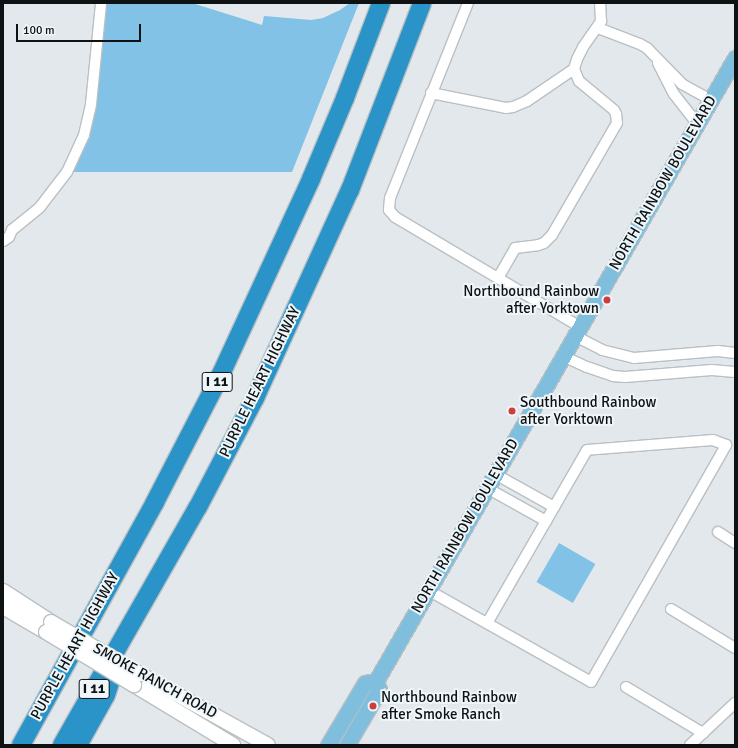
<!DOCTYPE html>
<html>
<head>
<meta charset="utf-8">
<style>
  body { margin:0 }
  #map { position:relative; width:738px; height:748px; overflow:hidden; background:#e2e8ec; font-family:Signika,sans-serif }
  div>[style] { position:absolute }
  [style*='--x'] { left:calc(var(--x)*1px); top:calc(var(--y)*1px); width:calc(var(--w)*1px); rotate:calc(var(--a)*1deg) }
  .green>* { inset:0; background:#83c2e7; transform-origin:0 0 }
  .roads { filter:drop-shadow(1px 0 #b9c0c4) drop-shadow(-1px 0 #b9c0c4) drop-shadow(0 1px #b9c0c4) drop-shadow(0 -1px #b9c0c4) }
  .street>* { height:10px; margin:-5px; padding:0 5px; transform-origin:5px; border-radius:5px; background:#fff }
  .secondary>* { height:14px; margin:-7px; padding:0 7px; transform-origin:7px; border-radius:7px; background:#fff }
  .primary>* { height:15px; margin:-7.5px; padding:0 7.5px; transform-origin:7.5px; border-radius:7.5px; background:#7fbedd }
  .highway>* { height:18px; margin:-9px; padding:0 9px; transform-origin:9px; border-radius:9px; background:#2a93c7 }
  .bridges { filter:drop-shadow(1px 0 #b9c0c4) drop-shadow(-1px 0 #b9c0c4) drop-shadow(0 1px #b9c0c4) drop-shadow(0 -1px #b9c0c4) }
  .secondary-bridge>* { height:14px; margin:-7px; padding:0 7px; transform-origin:7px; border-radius:7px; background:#fff }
  .dots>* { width:11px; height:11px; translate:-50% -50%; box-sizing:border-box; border:2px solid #eff6fa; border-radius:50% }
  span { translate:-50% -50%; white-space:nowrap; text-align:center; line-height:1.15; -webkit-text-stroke:4px #eff6fa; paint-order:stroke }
  .shield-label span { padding:1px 3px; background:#eff6fa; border:1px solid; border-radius:3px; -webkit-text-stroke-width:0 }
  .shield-label { font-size:14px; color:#0f1213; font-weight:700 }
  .street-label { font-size:15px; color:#0f1213 }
  .poi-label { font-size:15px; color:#0f1213 }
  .right { translate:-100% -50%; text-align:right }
  .left { translate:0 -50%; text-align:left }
  .frame { position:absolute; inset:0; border:4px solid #0f1213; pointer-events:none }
  .scale { position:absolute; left:16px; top:24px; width:125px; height:18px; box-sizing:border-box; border:2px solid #0f1213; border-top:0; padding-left:5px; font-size:12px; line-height:14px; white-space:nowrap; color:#0f1213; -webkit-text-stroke:3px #eff6fa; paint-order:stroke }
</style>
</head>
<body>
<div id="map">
  <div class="green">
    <i style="clip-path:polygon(101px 3px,192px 3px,262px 25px,264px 16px,311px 20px,323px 18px,340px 10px,350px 3px,359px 3px,292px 172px,67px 172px,84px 135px)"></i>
    <i style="left:559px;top:543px;width:42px;height:45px;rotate:30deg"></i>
  </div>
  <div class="roads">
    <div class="street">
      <i style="--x:468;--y:3;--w:210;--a:111.8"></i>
      <i style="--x:390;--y:198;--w:12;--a:95"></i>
      <i style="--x:389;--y:210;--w:9;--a:49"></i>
      <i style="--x:395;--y:217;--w:215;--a:30.7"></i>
      <i style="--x:598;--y:28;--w:45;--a:20.9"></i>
      <i style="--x:640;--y:44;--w:8;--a:30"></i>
      <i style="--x:647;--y:48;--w:50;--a:45.8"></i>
      <i style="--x:682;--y:84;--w:33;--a:29"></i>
      <i style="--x:658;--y:63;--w:35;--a:63"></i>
      <i style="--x:674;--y:94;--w:37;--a:52"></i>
      <i style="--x:431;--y:93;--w:76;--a:11.3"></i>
      <i style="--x:506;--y:108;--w:7;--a:-8"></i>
      <i style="--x:513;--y:107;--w:15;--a:-23"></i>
      <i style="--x:527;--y:101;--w:57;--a:-34.2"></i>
      <i style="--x:3;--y:241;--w:7;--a:-34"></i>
      <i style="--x:9;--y:237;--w:8;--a:-67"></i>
      <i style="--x:12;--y:230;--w:36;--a:-39"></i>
      <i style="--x:40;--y:207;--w:44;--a:-52.4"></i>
      <i style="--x:67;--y:172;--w:41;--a:-65.3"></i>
      <i style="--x:84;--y:135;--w:32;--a:-77"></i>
      <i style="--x:91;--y:104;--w:101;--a:-84.3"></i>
      <i style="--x:498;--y:278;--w:34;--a:-60"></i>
      <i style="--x:515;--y:248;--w:23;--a:-7"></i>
      <i style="--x:538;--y:245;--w:6;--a:-18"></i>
      <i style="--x:544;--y:243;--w:11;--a:-45"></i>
      <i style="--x:552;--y:235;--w:129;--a:-59.9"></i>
      <i style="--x:617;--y:123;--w:9;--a:-96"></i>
      <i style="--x:616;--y:114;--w:4;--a:-117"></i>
      <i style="--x:614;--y:110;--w:45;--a:-140.4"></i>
      <i style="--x:579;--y:81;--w:13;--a:-113"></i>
      <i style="--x:574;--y:69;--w:10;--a:-73"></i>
      <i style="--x:577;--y:59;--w:13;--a:-63"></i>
      <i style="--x:583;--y:47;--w:32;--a:-55"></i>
      <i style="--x:601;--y:21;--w:18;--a:-93"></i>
      <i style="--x:575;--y:336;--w:30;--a:27"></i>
      <i style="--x:602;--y:350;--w:33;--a:14"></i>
      <i style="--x:634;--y:358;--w:84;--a:-4.8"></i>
      <i style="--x:718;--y:351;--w:17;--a:7"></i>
      <i style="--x:563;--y:356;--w:26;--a:25"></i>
      <i style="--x:587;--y:367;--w:28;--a:19"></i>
      <i style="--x:613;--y:376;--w:12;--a:5"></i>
      <i style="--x:625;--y:377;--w:87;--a:-4.6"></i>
      <i style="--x:712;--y:370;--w:23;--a:5"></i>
      <i style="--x:495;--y:474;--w:68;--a:29.2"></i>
      <i style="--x:487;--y:488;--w:68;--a:29.2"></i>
      <i style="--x:718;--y:532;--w:20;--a:33"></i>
      <i style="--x:428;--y:590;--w:187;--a:29.4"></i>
      <i style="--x:591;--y:682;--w:273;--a:-60.3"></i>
      <i style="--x:726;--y:445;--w:14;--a:-159"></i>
      <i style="--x:713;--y:440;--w:126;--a:175.5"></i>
      <i style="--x:587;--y:450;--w:200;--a:120"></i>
      <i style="--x:671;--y:609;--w:75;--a:31.4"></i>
      <i style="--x:626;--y:687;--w:90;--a:30.9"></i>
      <i style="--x:690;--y:745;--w:62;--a:-43"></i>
    </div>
    <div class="secondary">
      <i style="--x:3;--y:591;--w:57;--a:32.9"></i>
      <i style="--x:3;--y:607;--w:50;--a:30.2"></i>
      <i style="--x:140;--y:674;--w:146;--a:29"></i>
      <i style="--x:134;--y:685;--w:116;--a:31.2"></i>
    </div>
    <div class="primary">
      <i style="--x:328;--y:745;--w:72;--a:-59.2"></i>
      <i style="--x:365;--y:683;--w:11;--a:-10"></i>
      <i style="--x:347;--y:745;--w:64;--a:-59.8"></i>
      <i style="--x:379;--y:690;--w:9;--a:-108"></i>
      <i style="--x:376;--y:681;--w:719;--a:-60.05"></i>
    </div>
    <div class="highway">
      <i style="--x:21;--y:745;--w:277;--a:-61.1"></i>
      <i style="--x:155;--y:502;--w:144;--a:-62.7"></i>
      <i style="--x:221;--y:374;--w:215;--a:-65.2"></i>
      <i style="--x:311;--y:179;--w:88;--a:-67.2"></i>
      <i style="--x:345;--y:98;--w:102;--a:-69.2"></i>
      <i style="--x:62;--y:745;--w:274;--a:-60.3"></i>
      <i style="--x:198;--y:507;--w:123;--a:-62.4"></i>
      <i style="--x:255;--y:398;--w:229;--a:-65.5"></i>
      <i style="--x:350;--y:190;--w:200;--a:-68.9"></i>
      <i style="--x:78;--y:745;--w:57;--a:-60.8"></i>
      <i style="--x:106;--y:695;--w:29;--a:-72"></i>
    </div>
  </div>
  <div class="bridges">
    <div class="secondary-bridge">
      <i style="--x:51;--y:622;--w:103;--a:30.3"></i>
      <i style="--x:46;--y:632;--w:103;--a:31.1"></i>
    </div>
  </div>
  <div class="dots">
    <i style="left:607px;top:300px;background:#cc3d3b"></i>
    <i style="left:512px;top:411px;background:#cc3d3b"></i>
    <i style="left:373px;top:706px;background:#cc3d3b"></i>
  </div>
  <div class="shield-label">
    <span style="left:217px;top:382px">I 11</span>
    <span style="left:94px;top:689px">I 11</span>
  </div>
  <div class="street-label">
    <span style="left:663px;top:183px;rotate:-60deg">NORTH RAINBOW BOULEVARD</span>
    <span style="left:260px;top:382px;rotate:-64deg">PURPLE HEART HIGHWAY</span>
    <span style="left:465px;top:526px;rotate:-60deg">NORTH RAINBOW BOULEVARD</span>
    <span style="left:75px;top:646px;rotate:-61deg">PURPLE HEART HIGHWAY</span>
    <span style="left:155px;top:681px;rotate:29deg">SMOKE RANCH ROAD</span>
  </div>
  <div class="poi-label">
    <span class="right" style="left:599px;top:300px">Northbound Rainbow<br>after Yorktown</span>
    <span class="left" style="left:520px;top:411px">Southbound Rainbow<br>after Yorktown</span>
    <span class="left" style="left:381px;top:706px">Northbound Rainbow<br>after Smoke Ranch</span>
  </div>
  <div class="frame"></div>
  <div class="scale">100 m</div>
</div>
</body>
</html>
